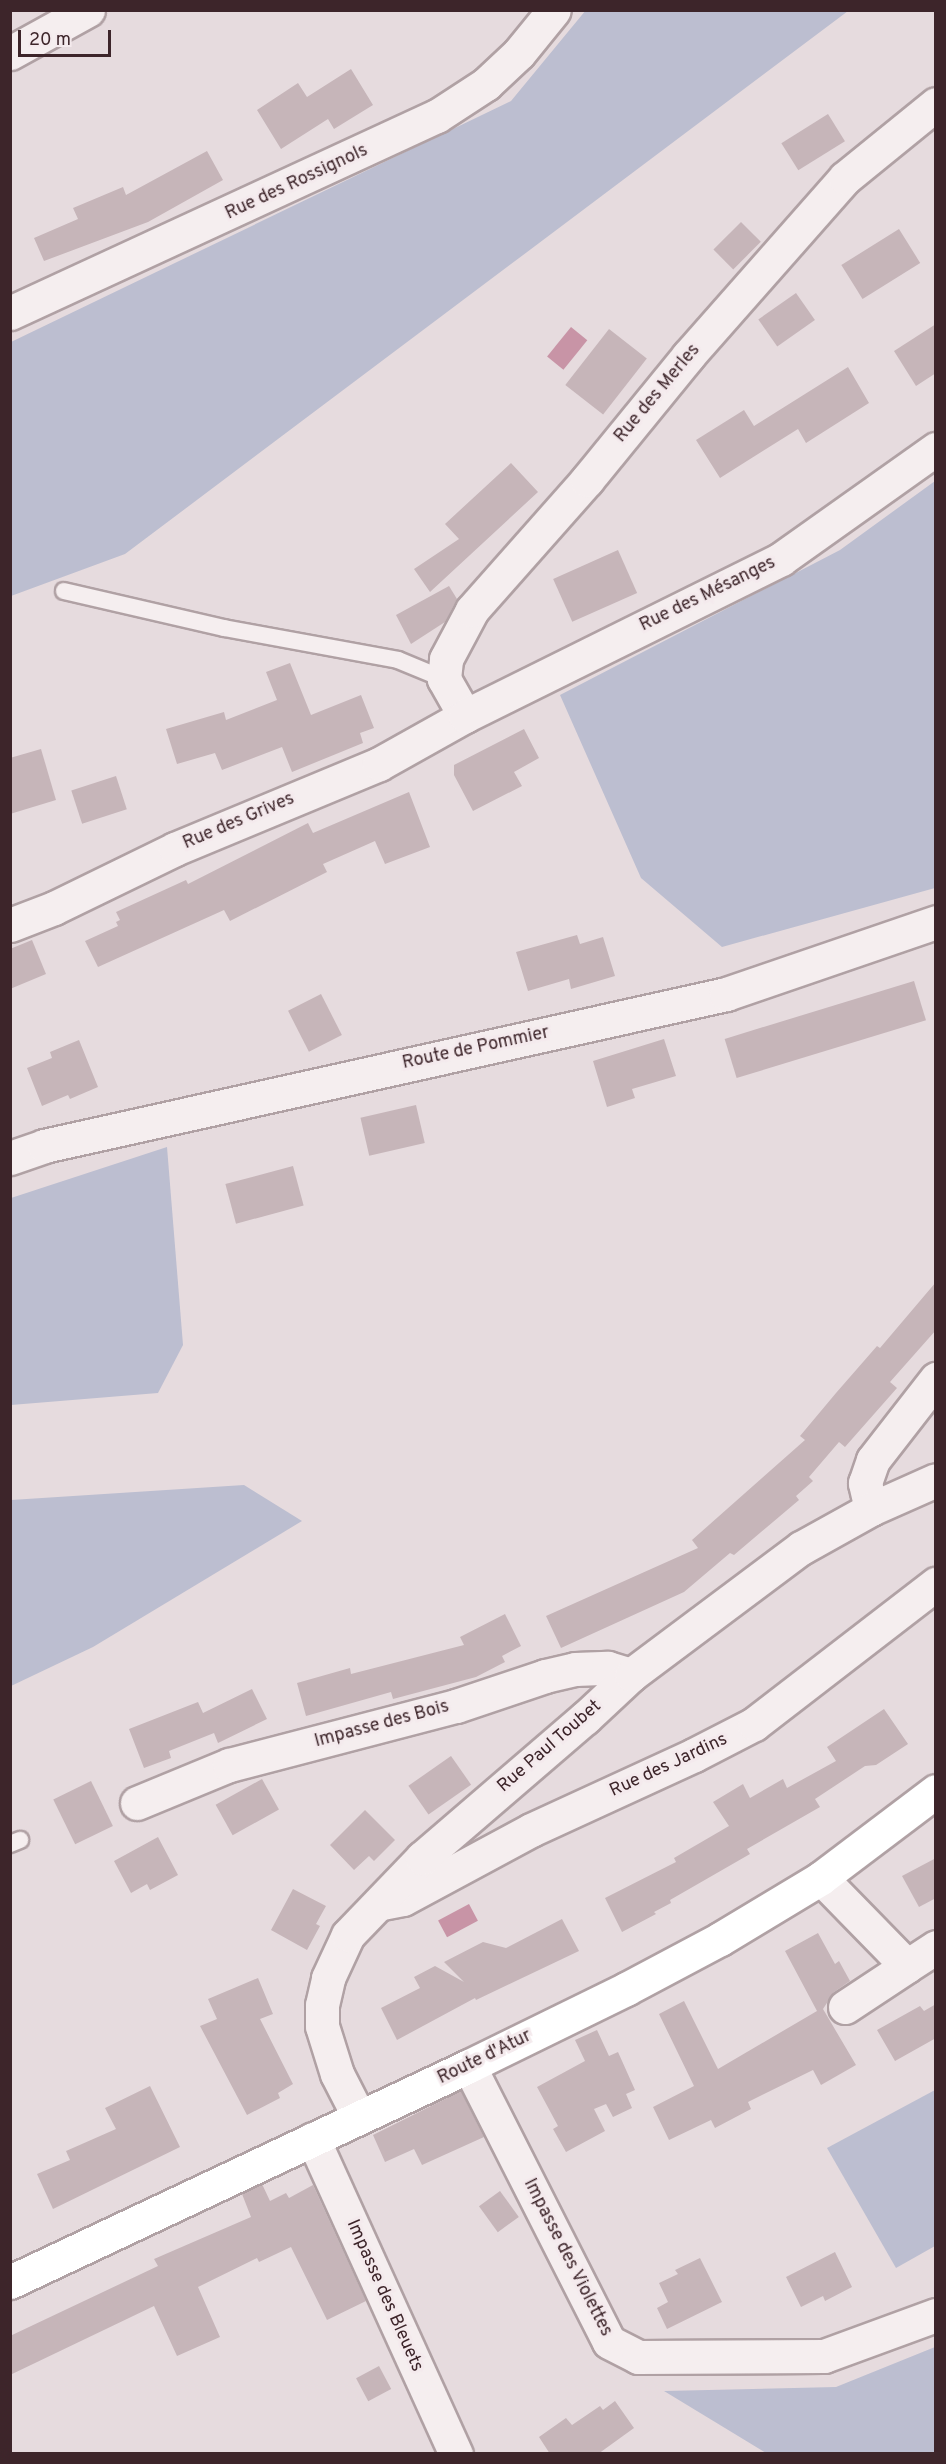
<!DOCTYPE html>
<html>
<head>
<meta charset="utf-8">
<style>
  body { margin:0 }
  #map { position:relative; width:946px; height:2464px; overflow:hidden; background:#e6dbde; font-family:Overpass,sans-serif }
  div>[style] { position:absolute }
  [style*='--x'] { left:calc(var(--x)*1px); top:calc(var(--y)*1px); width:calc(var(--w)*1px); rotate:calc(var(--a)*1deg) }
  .green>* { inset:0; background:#bcbed0 }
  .water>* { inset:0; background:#c894a6; transform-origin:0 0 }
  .building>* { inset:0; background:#c6b5b9; transform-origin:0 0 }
  .roads { filter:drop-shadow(2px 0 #b0a1a4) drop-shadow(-2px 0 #b0a1a4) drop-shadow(0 2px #b0a1a4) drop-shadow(0 -2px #b0a1a4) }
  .service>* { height:16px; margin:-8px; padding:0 8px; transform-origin:8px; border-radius:8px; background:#f5eeef }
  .minor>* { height:33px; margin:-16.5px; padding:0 16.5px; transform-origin:16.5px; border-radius:16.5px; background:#f5eeef }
  .secondary>* { height:33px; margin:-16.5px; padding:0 16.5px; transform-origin:16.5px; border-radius:16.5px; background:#fff }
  span { translate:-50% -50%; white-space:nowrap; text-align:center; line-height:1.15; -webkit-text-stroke:6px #f4eaed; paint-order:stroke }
  .street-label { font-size:18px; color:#3d252a }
  .frame { position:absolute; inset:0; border:12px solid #3d252a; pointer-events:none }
  .scale { position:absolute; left:18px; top:30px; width:93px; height:27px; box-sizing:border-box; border:3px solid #3d252a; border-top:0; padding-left:8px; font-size:18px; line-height:21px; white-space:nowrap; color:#3d252a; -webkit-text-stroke:4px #f4eaed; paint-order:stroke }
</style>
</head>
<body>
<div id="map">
  <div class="green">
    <i style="clip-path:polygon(586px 10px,848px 11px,125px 554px,11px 596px,11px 342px,511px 101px)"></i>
    <i style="clip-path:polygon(935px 481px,935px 888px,722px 947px,641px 878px,560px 695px,840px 550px)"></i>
    <i style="clip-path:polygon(167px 1147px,183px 1345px,158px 1393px,11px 1405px,11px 1198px)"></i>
    <i style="clip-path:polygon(244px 1485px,302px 1521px,93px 1647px,11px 1686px,11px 1500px)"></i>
    <i style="clip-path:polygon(935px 2090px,935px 2246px,896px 2268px,827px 2148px)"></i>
    <i style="clip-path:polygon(935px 2347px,935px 2453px,766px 2453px,664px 2391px,836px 2387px)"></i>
  </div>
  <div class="water">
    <i style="left:571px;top:327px;width:21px;height:38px;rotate:39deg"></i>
    <i style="left:469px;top:1904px;width:19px;height:35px;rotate:62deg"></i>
  </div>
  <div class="building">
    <i style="clip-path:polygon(351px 69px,373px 105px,334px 129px,328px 119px,281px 149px,257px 110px,298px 83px,307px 97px)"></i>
    <i style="left:828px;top:114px;width:32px;height:55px;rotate:58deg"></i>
    <i style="clip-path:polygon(207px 151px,223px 180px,148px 222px,44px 261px,34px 238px,78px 219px,73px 208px,123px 187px,126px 195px)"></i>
    <i style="left:741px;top:222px;width:28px;height:39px;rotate:45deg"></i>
    <i style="left:899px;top:229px;width:40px;height:68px;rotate:58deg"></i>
    <i style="left:796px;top:293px;width:33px;height:46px;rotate:55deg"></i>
    <i style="clip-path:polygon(936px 324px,936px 373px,916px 386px,894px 351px)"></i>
    <i style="left:609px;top:329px;width:48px;height:71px;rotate:38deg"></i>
    <i style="clip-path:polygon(848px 367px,869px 403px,806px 443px,798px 429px,720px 478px,696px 440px,744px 410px,754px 426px)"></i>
    <i style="clip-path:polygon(511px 463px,538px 492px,430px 592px,414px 569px,459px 539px,445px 524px)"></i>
    <i style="left:618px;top:550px;width:47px;height:71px;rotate:66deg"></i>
    <i style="clip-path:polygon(449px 586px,457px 599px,445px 622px,411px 644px,396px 615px)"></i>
    <i style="clip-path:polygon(290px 663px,311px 715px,361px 695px,374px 728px,360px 733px,363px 743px,292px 772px,282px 747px,222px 770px,215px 753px,177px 764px,166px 729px,224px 712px,226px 720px,277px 700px,266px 672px)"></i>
    <i style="clip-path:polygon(524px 729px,539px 758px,514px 772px,522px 786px,473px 811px,454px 775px,454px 765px)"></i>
    <i style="clip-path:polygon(41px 749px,56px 800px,10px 814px,10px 758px)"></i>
    <i style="left:116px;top:776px;width:35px;height:47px;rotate:72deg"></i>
    <i style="clip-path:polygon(409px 792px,430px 847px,385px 864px,375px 841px,323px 864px,327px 872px,230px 921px,224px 910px,98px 967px,85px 941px,118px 926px,116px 922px,120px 920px,116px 912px,186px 880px,188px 884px,308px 823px,313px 833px)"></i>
    <i style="clip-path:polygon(577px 935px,580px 944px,603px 937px,615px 976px,571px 989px,569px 979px,528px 991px,516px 952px)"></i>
    <i style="clip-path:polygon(32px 940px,46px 974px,10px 989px,10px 949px)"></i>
    <i style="left:914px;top:981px;width:41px;height:198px;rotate:73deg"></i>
    <i style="left:321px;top:994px;width:46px;height:37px;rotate:63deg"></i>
    <i style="clip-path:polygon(664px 1039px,676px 1076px,632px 1089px,635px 1098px,607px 1107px,593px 1061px)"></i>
    <i style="clip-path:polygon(79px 1040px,98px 1087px,70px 1099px,68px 1095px,42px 1106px,27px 1068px,52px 1058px,50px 1052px)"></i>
    <i style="left:416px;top:1105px;width:39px;height:57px;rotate:77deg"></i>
    <i style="left:293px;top:1166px;width:41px;height:70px;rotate:75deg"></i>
    <i style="clip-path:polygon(936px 1282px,936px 1330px,890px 1382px,897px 1388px,845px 1447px,839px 1442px,809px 1477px,813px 1481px,796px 1496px,799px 1500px,734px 1555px,730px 1553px,684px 1592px,561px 1648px,546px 1616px,698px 1548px,692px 1540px,805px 1440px,800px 1436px,836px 1393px,877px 1346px,880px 1348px)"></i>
    <i style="clip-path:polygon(505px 1614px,521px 1646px,502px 1656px,505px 1662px,476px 1677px,393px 1699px,391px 1692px,306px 1716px,297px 1683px,350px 1668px,351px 1674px,464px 1645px,460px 1637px)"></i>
    <i style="clip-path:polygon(252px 1689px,267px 1719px,218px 1743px,214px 1733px,169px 1751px,171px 1758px,144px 1768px,129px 1729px,198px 1702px,203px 1713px)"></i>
    <i style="clip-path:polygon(884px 1709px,908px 1744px,876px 1765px,865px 1766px,815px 1799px,820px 1807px,747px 1849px,750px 1854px,670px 1900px,671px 1903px,654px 1912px,656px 1914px,622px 1932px,605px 1898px,676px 1862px,674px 1858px,729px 1826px,713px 1802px,743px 1784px,750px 1798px,783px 1779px,787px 1788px,836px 1761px,827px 1747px)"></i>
    <i style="left:451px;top:1756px;width:35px;height:52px;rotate:55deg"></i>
    <i style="left:262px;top:1779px;width:35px;height:53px;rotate:61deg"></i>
    <i style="left:91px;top:1781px;width:50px;height:42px;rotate:64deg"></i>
    <i style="clip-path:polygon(365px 1810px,395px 1840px,374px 1861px,369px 1856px,354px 1870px,330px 1845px)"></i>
    <i style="clip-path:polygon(158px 1837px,178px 1875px,150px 1890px,147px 1884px,131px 1893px,114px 1861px)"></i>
    <i style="clip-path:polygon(936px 1858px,936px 1898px,919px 1907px,902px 1876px)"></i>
    <i style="clip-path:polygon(293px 1889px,326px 1906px,316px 1924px,320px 1926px,307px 1950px,271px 1930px)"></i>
    <i style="clip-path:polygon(562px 1919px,579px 1951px,476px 2000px,475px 1998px,397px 2040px,381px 2008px,420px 1988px,414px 1977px,435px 1966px,464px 1982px,444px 1962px,483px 1942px,506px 1948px)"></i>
    <i style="clip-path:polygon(818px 1933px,835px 1964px,839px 1961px,850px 1981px,834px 1992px,823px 2009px,856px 2065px,821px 2085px,813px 2070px,748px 2102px,751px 2109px,715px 2128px,711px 2120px,669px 2140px,653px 2107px,694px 2086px,659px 2014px,684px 2001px,718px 2069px,817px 2011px,785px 1951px)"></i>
    <i style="clip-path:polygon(258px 1978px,273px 2014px,260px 2019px,293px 2084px,278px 2093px,280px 2098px,247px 2115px,200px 2026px,217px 2019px,208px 1999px)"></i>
    <i style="clip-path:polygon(936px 2004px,936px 2038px,895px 2061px,877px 2030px,920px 2006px,924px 2011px)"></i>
    <i style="clip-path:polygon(597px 2030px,609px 2056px,618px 2052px,635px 2090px,626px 2094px,632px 2108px,613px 2117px,606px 2104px,594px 2109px,605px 2131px,566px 2152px,553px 2129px,558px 2126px,537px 2087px,585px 2061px,575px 2040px)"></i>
    <i style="clip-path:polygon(150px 2086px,180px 2147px,53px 2209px,37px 2174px,70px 2160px,66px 2151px,116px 2129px,105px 2108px)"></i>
    <i style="clip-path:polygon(461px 2091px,484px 2137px,422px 2165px,414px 2149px,385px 2162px,373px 2135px)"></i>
    <i style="clip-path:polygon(262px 2184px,270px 2201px,286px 2193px,289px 2198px,313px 2185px,366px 2301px,327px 2320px,291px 2247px,259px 2262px,257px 2258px,198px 2287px,220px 2337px,177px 2356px,154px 2306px,10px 2375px,10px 2336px,158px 2266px,154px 2259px,251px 2217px,242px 2194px)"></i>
    <i style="left:500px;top:2191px;width:32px;height:26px;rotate:54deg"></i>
    <i style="clip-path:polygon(835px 2252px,852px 2287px,825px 2301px,823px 2296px,801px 2307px,786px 2277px)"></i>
    <i style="clip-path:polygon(700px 2258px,722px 2302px,667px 2329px,657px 2308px,668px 2302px,659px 2283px,678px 2274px,675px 2270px)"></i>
    <i style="left:379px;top:2366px;width:26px;height:26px;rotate:62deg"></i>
    <i style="clip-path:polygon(615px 2401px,634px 2428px,598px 2454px,550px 2454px,539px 2437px,566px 2418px,572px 2425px,600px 2406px,603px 2410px)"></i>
  </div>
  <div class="roads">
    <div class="service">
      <i style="--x:64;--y:591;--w:164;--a:13"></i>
      <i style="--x:224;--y:628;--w:177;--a:10.4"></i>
      <i style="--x:398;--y:660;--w:50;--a:22.4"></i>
      <i style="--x:10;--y:1844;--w:11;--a:-22"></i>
    </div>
    <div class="minor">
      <i style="--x:10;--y:53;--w:89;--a:-28.9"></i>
      <i style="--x:10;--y:313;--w:470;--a:-24.8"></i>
      <i style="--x:437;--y:116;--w:59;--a:-33.1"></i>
      <i style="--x:486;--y:84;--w:45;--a:-43.2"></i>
      <i style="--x:519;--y:53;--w:55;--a:-50.9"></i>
      <i style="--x:465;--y:716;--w:43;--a:-119.6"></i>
      <i style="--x:444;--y:679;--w:20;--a:-84"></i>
      <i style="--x:446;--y:659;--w:55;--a:-62"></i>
      <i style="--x:472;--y:610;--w:174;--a:-48.5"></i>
      <i style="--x:587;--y:480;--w:160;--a:-50.8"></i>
      <i style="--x:688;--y:356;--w:237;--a:-48.6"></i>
      <i style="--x:845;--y:178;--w:117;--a:-39.1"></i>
      <i style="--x:10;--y:925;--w:47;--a:-21.1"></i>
      <i style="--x:54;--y:908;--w:135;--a:-26"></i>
      <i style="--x:175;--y:849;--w:221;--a:-22.6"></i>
      <i style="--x:379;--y:764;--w:98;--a:-29.2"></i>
      <i style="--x:465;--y:716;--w:353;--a:-26.4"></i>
      <i style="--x:781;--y:559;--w:190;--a:-35.4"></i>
      <i style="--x:10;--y:1158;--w:36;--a:-19"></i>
      <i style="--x:44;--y:1146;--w:699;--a:-12.56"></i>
      <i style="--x:726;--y:994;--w:222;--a:-18.9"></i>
      <i style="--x:871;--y:1509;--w:27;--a:-103"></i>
      <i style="--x:865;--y:1483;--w:24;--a:-71"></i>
      <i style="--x:873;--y:1460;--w:103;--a:-52.1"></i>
      <i style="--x:137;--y:1803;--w:100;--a:-22.4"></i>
      <i style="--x:229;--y:1765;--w:235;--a:-14.6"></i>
      <i style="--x:456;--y:1706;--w:94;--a:-18.6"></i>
      <i style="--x:545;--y:1676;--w:31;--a:-13"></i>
      <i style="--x:575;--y:1669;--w:33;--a:-2"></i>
      <i style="--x:608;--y:1668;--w:24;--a:17"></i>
      <i style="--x:821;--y:1878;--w:123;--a:45.7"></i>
      <i style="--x:907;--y:1966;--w:35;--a:-33"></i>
      <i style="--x:382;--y:1903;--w:21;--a:-11"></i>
      <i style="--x:403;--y:1899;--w:145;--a:-28.3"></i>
      <i style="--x:531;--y:1830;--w:179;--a:-24.7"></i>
      <i style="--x:694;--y:1755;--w:68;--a:-27.3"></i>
      <i style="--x:754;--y:1724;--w:230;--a:-37.6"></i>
      <i style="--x:845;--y:2007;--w:74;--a:-33.5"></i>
      <i style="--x:469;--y:2066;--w:309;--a:63.1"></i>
      <i style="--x:609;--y:2342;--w:33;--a:27"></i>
      <i style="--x:638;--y:2357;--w:186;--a:-0.3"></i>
      <i style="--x:824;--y:2356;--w:119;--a:-20.1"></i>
      <i style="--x:359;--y:2117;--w:48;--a:-117.1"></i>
      <i style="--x:337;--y:2074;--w:50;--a:-107.4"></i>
      <i style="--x:322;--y:2026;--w:21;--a:-90"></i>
      <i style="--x:322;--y:2005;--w:28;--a:-77"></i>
      <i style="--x:328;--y:1978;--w:47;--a:-65.1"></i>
      <i style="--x:348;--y:1935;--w:107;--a:-46.1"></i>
      <i style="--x:422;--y:1858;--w:215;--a:-40.7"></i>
      <i style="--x:585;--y:1718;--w:63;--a:-43.1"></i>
      <i style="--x:631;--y:1675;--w:212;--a:-36.8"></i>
      <i style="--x:801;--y:1548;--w:80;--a:-29.1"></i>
      <i style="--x:871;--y:1509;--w:71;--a:-24"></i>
      <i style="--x:313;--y:2139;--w:346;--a:65.6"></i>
    </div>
    <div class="secondary">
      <i style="--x:10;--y:2282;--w:507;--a:-25.2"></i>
      <i style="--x:469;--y:2066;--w:175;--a:-26.1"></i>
      <i style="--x:626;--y:1989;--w:106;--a:-28"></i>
      <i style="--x:720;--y:1939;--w:118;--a:-31.1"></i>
      <i style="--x:821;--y:1878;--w:144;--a:-37.1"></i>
    </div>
  </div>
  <div class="street-label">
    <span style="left:297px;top:183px;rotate:-25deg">Rue des Rossignols</span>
    <span style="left:658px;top:394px;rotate:-50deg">Rue des Merles</span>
    <span style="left:708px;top:595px;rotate:-26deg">Rue des Mésanges</span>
    <span style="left:239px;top:822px;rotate:-23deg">Rue des Grives</span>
    <span style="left:476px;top:1049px;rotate:-12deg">Route de Pommier</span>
    <span style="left:382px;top:1725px;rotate:-15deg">Impasse des Bois</span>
    <span style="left:550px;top:1747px;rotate:-41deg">Rue Paul Toubet</span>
    <span style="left:669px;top:1766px;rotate:-25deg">Rue des Jardins</span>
    <span style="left:485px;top:2058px;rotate:-26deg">Route d'Atur</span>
    <span style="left:567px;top:2258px;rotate:63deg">Impasse des Violettes</span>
    <span style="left:384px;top:2296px;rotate:66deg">Impasse des Bleuets</span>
  </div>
  <div class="frame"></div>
  <div class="scale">20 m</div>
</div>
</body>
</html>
